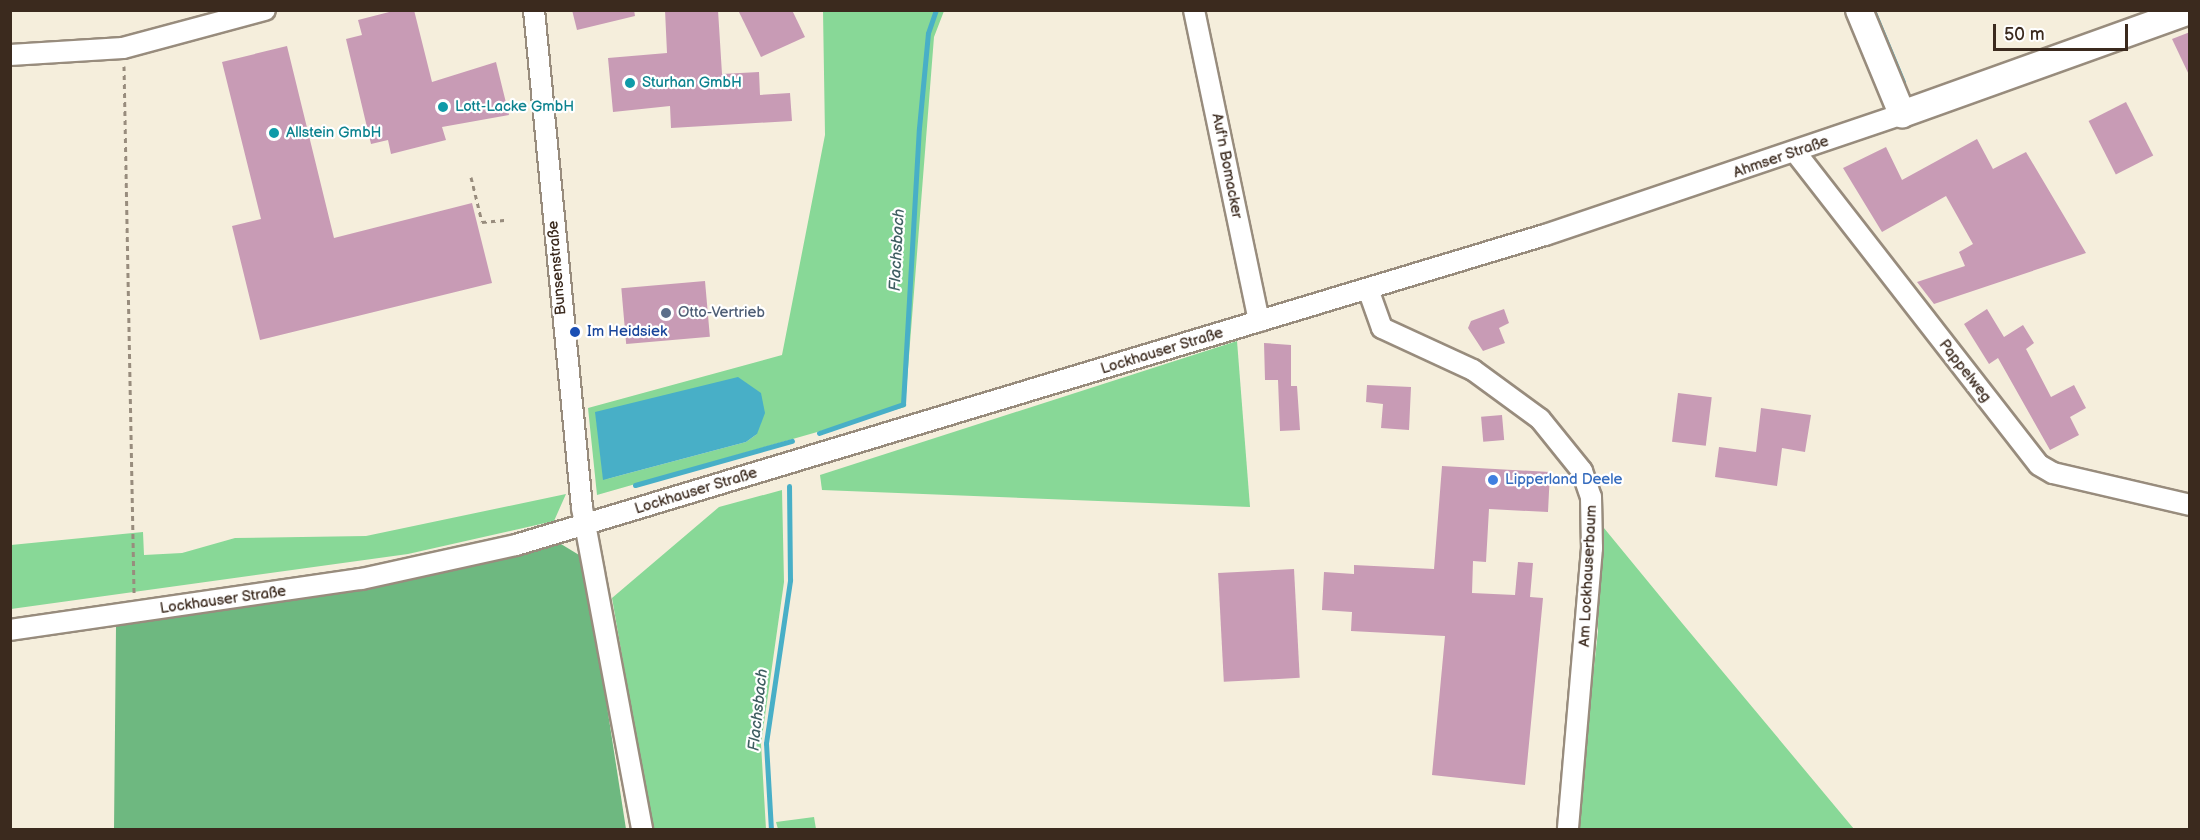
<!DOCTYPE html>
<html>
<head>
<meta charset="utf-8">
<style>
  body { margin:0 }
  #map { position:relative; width:2200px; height:840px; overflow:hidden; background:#f5eedc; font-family:"Balsamiq Sans",sans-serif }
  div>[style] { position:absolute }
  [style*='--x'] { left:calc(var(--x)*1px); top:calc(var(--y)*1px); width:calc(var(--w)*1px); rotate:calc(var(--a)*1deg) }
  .green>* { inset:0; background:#88d897 }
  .forest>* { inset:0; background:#6eb880 }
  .water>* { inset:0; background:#48afc7 }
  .stream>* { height:5px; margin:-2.5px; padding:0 2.5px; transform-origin:2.5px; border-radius:2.5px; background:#48afc7 }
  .building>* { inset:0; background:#c89bb5; transform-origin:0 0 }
  .path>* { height:3px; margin-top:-1.5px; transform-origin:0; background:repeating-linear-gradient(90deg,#988c7d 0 4.5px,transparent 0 9px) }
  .roads { filter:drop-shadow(2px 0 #988c7d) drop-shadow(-2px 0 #988c7d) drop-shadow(0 2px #988c7d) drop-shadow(0 -2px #988c7d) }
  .minor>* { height:20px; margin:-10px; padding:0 10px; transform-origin:10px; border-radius:10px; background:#fff }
  .major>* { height:26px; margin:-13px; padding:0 13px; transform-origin:13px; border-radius:13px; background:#fff }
  .dots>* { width:16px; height:16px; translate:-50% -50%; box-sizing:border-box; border:3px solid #fff; border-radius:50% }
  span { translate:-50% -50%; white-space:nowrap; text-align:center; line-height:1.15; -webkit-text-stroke:4.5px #fff; paint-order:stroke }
  .culture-label { font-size:15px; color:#0d838f }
  .left { translate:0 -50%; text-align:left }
  .street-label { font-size:15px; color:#3b2a1e }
  .service-label { font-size:15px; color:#4e5e75 }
  .transit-label { font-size:15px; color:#164399 }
  .shop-label { font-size:15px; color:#366cbe }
  .water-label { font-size:16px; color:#405f62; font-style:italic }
  .frame { position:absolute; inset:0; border:12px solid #3b2a1e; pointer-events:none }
  .scale { position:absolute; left:1993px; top:24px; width:135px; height:27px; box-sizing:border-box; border:3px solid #3b2a1e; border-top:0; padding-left:8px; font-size:18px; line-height:21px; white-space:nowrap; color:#3b2a1e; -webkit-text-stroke:4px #fff; paint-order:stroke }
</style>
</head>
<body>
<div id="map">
  <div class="green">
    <i style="clip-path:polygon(evenodd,823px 11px,944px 11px,934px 37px,905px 407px,597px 495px,588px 408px,782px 355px,825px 135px,823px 11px,757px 434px,746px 442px,603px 480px,757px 434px)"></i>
    <i style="clip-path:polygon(1237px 341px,1250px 507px,822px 490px,820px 475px)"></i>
    <i style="clip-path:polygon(782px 490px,784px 582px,761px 744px,766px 829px,652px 829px,612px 598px,719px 507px)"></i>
    <i style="clip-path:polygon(566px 494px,554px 521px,408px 554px,11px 609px,11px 545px,143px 532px,144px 555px,182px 553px,235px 538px,366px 536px)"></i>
    <i style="clip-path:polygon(1599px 522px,1682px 623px,1854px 829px,1576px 830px,1598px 631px)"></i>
    <i style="clip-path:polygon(814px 817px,816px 829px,778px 829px,776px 822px)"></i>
  </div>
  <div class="forest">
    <i style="clip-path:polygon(561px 544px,584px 558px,626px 829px,114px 830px,116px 626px,392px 583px)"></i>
  </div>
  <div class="water">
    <i style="clip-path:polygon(738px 377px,761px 393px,765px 413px,757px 434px,746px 442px,603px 480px,595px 412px)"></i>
  </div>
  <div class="stream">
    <i style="--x:1873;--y:10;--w:78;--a:67.4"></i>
    <i style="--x:819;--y:433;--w:89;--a:-19"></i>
    <i style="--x:903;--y:404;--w:276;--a:-86.7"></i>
    <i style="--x:919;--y:128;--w:95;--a:-84.6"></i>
    <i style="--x:928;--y:33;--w:24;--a:-71"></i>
    <i style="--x:635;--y:485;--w:163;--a:-15.7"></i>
    <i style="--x:771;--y:830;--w:87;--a:-93.3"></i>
    <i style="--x:766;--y:743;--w:165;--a:-81.6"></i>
    <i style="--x:790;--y:580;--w:94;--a:-90.6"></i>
  </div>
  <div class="building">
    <i style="clip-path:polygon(397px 10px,414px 10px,432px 82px,496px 62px,509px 115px,442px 127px,446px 140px,391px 154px,388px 140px,371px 144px,346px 39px,362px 35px,358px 20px)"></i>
    <i style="clip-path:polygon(572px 10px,634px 10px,635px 16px,577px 30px)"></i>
    <i style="clip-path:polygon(665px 10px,718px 10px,722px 74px,759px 72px,760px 95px,790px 93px,792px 121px,671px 128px,670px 106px,613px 112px,608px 58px,667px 53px)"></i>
    <i style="clip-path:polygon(738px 10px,792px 10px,805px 37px,761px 57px)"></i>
    <i style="clip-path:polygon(2190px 32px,2190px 77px,2172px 39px)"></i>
    <i style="clip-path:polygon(287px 46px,334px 238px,472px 203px,492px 283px,260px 340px,232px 226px,261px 219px,222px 62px)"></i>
    <i style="left:2126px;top:102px;width:60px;height:42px;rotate:63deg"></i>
    <i style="clip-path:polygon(1977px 139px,1993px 169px,2026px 152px,2086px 253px,1934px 304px,1917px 282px,1965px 266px,1959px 252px,1973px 244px,1946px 196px,1882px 232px,1843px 168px,1886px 147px,1902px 180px)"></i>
    <i style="left:705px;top:281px;width:56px;height:84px;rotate:85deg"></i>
    <i style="clip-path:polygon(1504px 309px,1509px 323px,1499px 328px,1505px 343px,1483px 351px,1468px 328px,1471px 321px)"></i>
    <i style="clip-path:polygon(1987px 309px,2004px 337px,2023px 325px,2034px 343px,2026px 349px,2051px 397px,2074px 385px,2086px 408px,2070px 417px,2079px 435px,2050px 450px,1998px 358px,1989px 364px,1964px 324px)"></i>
    <i style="clip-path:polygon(1264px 343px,1291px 345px,1291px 386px,1297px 386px,1300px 430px,1280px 431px,1278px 380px,1265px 380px)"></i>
    <i style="clip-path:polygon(1367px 385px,1411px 387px,1409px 430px,1381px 428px,1383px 404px,1366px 402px)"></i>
    <i style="left:1678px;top:393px;width:34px;height:49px;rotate:7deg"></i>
    <i style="clip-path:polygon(1761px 408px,1811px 415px,1805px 452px,1782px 448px,1777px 486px,1715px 477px,1719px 447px,1756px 452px)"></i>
    <i style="left:1502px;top:415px;width:25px;height:21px;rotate:85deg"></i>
    <i style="clip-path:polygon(1442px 466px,1550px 472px,1548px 512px,1489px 509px,1486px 562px,1473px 561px,1472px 593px,1515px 595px,1518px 562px,1533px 563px,1530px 597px,1543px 598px,1525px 785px,1432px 775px,1445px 636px,1351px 631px,1352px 612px,1322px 610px,1324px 572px,1354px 574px,1354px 565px,1434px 569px)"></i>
    <i style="left:1294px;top:569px;width:109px;height:76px;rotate:87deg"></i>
  </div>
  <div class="path">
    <i style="--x:124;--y:66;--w:527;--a:88.91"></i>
    <i style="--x:471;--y:177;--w:46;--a:76.3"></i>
    <i style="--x:482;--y:222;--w:25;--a:-5"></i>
  </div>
  <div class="roads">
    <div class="minor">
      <i style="--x:534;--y:10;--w:500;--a:84.49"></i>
      <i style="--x:582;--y:508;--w:328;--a:79.4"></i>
      <i style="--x:1194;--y:10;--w:318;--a:78.2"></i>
      <i style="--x:10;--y:55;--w:113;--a:-3.5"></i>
      <i style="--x:123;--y:48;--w:147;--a:-15"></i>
      <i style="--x:1796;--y:153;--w:395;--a:52.1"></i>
      <i style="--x:2039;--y:465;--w:16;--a:30"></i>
      <i style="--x:2053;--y:473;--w:141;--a:13.1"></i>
      <i style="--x:1368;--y:289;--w:41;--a:70.3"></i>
      <i style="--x:1382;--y:328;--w:100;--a:24.8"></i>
      <i style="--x:1473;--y:370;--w:83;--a:36.2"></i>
      <i style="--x:1540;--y:419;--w:67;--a:51.1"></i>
      <i style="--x:1582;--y:471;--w:28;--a:71"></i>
      <i style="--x:1591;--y:497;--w:51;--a:88.9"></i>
      <i style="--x:1592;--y:548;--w:283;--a:94.9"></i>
      <i style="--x:10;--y:630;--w:355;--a:-8.3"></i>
      <i style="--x:361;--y:579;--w:159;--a:-12.4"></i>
      <i style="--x:516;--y:545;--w:1075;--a:-16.77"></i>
      <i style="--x:1545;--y:235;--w:377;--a:-18.7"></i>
    </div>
    <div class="major">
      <i style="--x:1859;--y:10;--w:113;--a:67.5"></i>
      <i style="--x:1902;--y:114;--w:306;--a:-19.7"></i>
    </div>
  </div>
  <div class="dots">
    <i style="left:630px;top:83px;background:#0f9aa8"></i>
    <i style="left:443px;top:107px;background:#0f9aa8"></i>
    <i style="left:274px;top:133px;background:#0f9aa8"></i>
    <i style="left:666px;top:313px;background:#5c6f8a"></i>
    <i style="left:575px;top:332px;background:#1a4fb4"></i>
    <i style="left:1493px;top:480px;background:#3f7fe0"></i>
  </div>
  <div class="culture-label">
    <span class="left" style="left:642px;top:83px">Sturhan GmbH</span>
    <span class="left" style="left:455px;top:107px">Lott-Lacke GmbH</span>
    <span class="left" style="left:286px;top:133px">Allstein GmbH</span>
  </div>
  <div class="street-label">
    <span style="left:1781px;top:157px;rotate:-19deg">Ahmser Straße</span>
    <span style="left:1227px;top:166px;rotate:79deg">Auf'n Bomacker</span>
    <span style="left:557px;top:268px;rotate:-95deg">Bunsenstraße</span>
    <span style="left:1162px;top:351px;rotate:-17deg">Lockhauser Straße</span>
    <span style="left:1965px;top:371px;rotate:52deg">Pappelweg</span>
    <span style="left:696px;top:491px;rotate:-17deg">Lockhauser Straße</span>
    <span style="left:1588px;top:576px;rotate:-87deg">Am Lockhauserbaum</span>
    <span style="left:223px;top:600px;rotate:-8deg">Lockhauser Straße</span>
  </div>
  <div class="service-label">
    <span class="left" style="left:678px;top:313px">Otto-Vertrieb</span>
  </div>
  <div class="transit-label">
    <span class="left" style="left:587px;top:332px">Im Heidsiek</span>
  </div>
  <div class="shop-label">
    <span class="left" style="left:1505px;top:480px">Lipperland Deele</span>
  </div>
  <div class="water-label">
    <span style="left:898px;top:250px;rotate:-87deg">Flachsbach</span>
    <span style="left:759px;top:710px;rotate:-84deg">Flachsbach</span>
  </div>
  <div class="frame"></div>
  <div class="scale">50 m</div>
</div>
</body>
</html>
